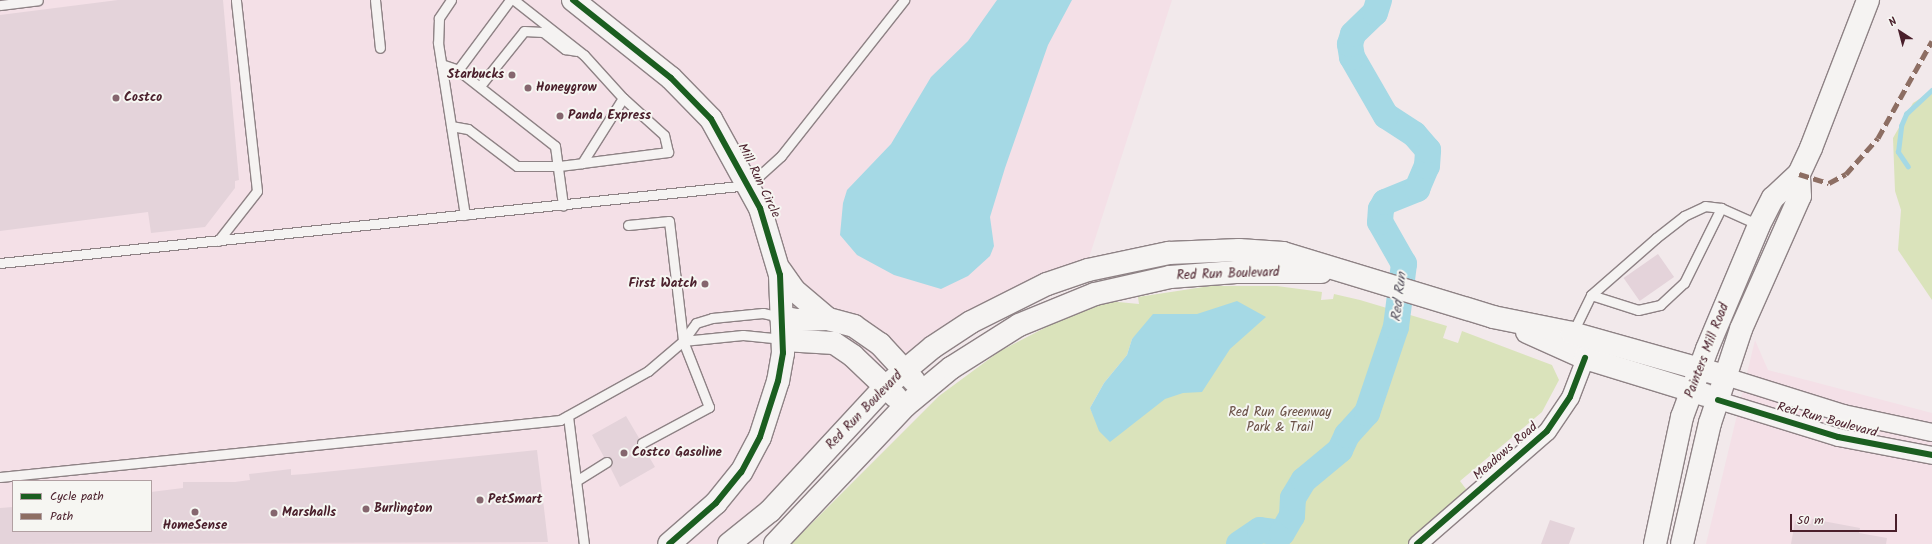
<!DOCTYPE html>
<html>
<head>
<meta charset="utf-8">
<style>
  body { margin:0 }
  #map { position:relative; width:1932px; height:544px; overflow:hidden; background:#f2e9eb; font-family:Kalam,sans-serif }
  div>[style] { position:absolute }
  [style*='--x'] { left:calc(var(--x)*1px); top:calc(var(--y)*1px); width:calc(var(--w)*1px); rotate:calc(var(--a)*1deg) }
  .built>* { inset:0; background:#f4e0e7 }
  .green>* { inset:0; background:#dae3bb }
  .water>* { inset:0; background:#a5d9e5 }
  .stream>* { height:4.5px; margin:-2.25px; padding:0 2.25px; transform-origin:2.25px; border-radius:2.25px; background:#a5d9e5 }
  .river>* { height:26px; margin:-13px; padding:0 13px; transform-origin:13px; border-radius:13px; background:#a5d9e5 }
  .building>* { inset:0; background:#e4d3da; transform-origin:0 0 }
  .roads { filter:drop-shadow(1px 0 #8e8285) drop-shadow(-1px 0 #8e8285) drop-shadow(0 1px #8e8285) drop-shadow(0 -1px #8e8285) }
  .lane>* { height:9px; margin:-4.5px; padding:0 4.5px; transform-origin:4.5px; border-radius:4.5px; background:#f5f3f2 }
  .street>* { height:17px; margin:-8.5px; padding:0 8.5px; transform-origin:8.5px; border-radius:8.5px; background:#f5f3f2 }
  .secondary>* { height:22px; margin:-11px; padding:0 11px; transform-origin:11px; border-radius:11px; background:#f5f3f2 }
  .quiet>* { height:5px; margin-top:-2.5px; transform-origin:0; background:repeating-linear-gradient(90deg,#8d6e63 0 10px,transparent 0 15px) }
  .cycleway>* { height:6px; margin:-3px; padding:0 3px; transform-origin:3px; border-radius:3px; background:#1b5e20 }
  .dots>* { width:11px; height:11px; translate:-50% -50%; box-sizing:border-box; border:2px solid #f6f6f2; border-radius:50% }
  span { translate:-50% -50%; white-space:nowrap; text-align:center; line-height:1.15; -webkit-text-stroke:4px #f6f6f2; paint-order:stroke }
  .poi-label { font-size:13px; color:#4a1f2b; font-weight:700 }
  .right { translate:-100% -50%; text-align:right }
  .left { translate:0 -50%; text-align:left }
  .street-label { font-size:13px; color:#4a1f2b }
  .park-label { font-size:13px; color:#694f45 }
  .water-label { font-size:14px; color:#5b5562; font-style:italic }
  .legend { position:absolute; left:12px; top:480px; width:140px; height:52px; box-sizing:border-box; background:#f6f6f2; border:1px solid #b1a0a2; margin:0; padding:5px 7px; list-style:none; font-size:12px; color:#4a1f2b }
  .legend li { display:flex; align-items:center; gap:8px; height:20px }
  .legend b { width:20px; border:1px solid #b1a0a2 }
  .north { position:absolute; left:1880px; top:12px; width:40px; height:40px; -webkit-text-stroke:3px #f6f6f2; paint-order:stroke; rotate:324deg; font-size:11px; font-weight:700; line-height:16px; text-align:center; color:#4a1f2b }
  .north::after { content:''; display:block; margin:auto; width:14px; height:18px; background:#4a1f2b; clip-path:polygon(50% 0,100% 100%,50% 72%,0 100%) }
  .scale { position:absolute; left:1790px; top:514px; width:107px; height:18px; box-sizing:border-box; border:2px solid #4a1f2b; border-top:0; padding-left:5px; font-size:12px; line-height:14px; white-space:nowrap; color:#4a1f2b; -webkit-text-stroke:3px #f6f6f2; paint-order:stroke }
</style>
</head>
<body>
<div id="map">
  <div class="built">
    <i style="clip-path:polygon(evenodd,0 0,1172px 0,1087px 264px,969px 317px,721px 544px,0 544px,0 0,13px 481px,151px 481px,151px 531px,13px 531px,13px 481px)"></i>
    <i style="clip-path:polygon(1755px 340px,1768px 370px,1932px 413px,1932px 544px,1706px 544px)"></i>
  </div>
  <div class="green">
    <i style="clip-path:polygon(1932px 91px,1932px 300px,1898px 250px,1901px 210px,1895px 191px,1893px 138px,1913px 103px)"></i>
    <i style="clip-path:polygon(evenodd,1210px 286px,1277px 286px,1322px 292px,1321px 300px,1333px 299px,1334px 294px,1360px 300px,1447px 326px,1443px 338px,1458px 343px,1462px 331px,1552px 365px,1559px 380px,1542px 412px,1460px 481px,1469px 493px,1424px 544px,791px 544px,939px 396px,1000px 351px,1056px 322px,1108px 301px,1139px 304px,1138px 297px,1210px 286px,1145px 327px,1093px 414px,1090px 408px,1104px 383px,1127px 355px,1132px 339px,1145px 327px)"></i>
  </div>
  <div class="water">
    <i style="clip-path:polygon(997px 0,1072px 0,1048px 45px,1005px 168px,990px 217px,994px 246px,990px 256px,968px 276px,941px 289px,894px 275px,857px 255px,840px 235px,843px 203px,847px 190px,891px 144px,931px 77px,968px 41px)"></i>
    <i style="clip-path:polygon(1237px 301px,1266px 317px,1230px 349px,1202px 392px,1183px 393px,1165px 399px,1110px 442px,1099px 431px,1090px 408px,1104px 383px,1127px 355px,1132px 339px,1153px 314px,1197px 314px)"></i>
  </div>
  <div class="stream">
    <i style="--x:1908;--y:167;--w:18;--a:-124"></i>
    <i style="--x:1898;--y:152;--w:26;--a:-83"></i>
    <i style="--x:1901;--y:126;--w:13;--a:-67"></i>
    <i style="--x:1906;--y:114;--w:35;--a:-43"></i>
  </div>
  <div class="river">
    <i style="--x:1239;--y:544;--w:25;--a:-34"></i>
    <i style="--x:1260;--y:530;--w:22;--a:8"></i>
    <i style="--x:1282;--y:533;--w:20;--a:-60"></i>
    <i style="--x:1292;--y:516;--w:18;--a:-87"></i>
    <i style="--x:1293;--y:498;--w:21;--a:-59"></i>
    <i style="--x:1304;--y:480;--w:47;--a:-39.8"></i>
    <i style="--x:1340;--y:450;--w:17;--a:-65"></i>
    <i style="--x:1347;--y:435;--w:30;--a:-48"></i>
    <i style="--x:1367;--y:413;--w:91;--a:-71.4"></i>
    <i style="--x:1396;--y:327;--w:64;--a:-82.8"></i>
    <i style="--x:1404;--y:264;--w:48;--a:-119.7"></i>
    <i style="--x:1380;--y:222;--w:13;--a:-86"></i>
    <i style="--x:1381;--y:209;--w:8;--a:-60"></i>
    <i style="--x:1385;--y:202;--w:35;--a:-22"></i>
    <i style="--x:1417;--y:189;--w:25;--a:-67"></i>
    <i style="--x:1427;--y:166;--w:16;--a:-86"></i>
    <i style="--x:1428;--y:150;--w:21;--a:-131"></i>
    <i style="--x:1414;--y:134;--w:33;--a:-147"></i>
    <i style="--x:1386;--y:116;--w:68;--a:-120"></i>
    <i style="--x:1352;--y:57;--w:13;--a:-99"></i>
    <i style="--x:1350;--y:44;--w:10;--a:-73"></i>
    <i style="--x:1353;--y:34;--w:30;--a:-44"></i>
    <i style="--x:1375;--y:13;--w:14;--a:-73"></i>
  </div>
  <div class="building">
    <i style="clip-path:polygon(118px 0,223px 0,239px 180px,235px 181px,235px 188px,205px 227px,151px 233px,148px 212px,0 231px,0 15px)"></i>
    <i style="left:1658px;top:254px;width:28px;height:42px;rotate:55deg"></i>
    <i style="clip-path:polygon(626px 416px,639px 438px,637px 446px,644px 448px,655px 467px,620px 487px,610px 467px,612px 459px,604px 457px,592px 435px)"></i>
    <i style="clip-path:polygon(537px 450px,548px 542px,0 544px,0 508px,13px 507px,13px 531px,151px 531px,151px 492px,183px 488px,183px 482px,235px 482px,250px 480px,249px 474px,291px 469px,291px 475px,305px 474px)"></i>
    <i style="clip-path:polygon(1812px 519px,1860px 528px,1859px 533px,1887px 538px,1886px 544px,1791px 544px,1795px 521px,1811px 524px)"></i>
    <i style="clip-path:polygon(1550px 520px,1575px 528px,1569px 544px,1541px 544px)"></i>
  </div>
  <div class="roads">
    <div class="lane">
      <i style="--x:375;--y:0;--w:48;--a:84.1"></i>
      <i style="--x:451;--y:0;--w:22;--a:124"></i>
      <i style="--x:439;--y:18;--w:25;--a:92"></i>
      <i style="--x:438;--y:43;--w:174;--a:81.1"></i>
      <i style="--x:514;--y:0;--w:89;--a:38.2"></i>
      <i style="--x:584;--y:55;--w:58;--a:47.8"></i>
      <i style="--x:0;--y:5;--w:38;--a:-7"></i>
      <i style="--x:441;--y:64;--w:18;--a:19"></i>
      <i style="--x:458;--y:70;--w:123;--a:38.1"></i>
      <i style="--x:555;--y:146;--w:60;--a:82.3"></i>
      <i style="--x:458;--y:70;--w:87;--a:-53.4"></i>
      <i style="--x:480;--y:86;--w:70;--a:-51.3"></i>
      <i style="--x:524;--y:31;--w:19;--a:3"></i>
      <i style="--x:543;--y:32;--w:28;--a:38"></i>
      <i style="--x:565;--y:49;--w:11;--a:10"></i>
      <i style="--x:451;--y:126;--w:17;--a:10"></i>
      <i style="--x:468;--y:129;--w:61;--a:37.1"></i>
      <i style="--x:517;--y:166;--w:42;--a:0"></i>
      <i style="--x:559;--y:166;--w:23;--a:-7"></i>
      <i style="--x:582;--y:163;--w:87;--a:-7.3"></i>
      <i style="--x:668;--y:152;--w:17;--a:-103"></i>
      <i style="--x:664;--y:135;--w:55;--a:-137.9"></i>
      <i style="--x:623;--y:98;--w:77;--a:122.2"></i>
      <i style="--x:628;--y:225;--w:41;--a:-5.6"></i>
      <i style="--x:669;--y:221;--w:121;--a:83.3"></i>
      <i style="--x:683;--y:341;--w:71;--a:68.5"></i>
      <i style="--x:709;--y:407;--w:76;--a:151.8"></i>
      <i style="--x:218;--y:241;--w:63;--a:-52"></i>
      <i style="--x:257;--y:191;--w:192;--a:-96.3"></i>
      <i style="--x:0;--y:263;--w:753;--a:-5.95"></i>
      <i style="--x:749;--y:185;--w:43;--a:-42.2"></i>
      <i style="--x:781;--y:156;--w:199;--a:-51.7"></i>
      <i style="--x:1591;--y:295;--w:49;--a:17.7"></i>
      <i style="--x:1638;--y:310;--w:23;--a:-13"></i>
      <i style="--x:1660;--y:305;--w:33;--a:-43"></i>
      <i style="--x:1684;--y:283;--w:84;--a:-63.7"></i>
      <i style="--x:1721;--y:208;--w:42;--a:24.1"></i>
      <i style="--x:1572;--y:334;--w:43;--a:-64"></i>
      <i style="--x:1591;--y:295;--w:86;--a:-41.2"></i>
      <i style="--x:1656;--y:238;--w:36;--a:-38"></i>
      <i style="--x:1684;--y:216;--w:23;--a:-25"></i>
      <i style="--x:1705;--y:206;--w:16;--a:7"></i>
      <i style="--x:683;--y:341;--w:60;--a:-5.7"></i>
      <i style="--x:743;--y:335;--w:40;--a:5.7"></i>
      <i style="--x:568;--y:416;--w:129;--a:82.9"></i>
      <i style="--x:0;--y:477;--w:563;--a:-5.81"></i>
      <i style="--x:560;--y:420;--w:101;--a:-29.1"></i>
      <i style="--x:648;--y:371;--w:46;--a:-40.6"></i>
      <i style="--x:683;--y:341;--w:22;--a:-54"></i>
      <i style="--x:696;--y:323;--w:17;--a:-17"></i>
      <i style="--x:712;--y:318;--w:51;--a:-5.6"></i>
      <i style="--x:763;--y:313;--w:18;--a:13"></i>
      <i style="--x:576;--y:481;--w:36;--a:-32"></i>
    </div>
    <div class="street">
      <i style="--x:1725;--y:376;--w:124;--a:17.4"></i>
      <i style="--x:1843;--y:413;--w:91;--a:12.1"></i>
      <i style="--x:1718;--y:400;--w:126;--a:17.1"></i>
      <i style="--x:1838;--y:437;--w:96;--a:10.8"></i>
      <i style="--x:1417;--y:544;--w:172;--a:-41"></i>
      <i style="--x:1547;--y:431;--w:41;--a:-55.9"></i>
      <i style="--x:1570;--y:397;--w:42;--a:-69"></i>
    </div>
    <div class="secondary">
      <i style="--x:573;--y:0;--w:125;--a:38.5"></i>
      <i style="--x:671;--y:78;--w:57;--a:45.7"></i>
      <i style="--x:711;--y:119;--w:102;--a:61.2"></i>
      <i style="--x:760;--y:208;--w:70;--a:73.4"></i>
      <i style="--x:780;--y:275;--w:78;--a:87.8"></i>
      <i style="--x:783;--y:353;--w:28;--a:100"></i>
      <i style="--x:778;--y:381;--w:59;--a:107.8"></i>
      <i style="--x:760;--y:437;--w:40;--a:118"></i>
      <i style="--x:741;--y:472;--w:40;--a:129"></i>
      <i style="--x:716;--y:503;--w:62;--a:138.9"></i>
      <i style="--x:780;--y:270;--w:24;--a:55"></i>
      <i style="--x:794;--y:290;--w:45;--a:40.5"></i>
      <i style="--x:781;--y:317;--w:16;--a:11"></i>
      <i style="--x:797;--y:320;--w:31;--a:-2"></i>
      <i style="--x:828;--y:319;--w:27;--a:15"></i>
      <i style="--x:854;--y:326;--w:32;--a:35"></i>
      <i style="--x:880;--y:344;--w:50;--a:47.4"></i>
      <i style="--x:1527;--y:332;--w:64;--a:24.1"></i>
      <i style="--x:1585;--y:358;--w:126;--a:17.1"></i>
      <i style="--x:784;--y:340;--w:50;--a:3.4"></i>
      <i style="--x:834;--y:343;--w:23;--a:34"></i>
      <i style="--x:853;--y:356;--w:59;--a:43.6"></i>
      <i style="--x:729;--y:544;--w:53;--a:-38.8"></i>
      <i style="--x:770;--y:511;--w:169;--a:-47.2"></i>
      <i style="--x:885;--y:387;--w:62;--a:-39.8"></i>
      <i style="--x:933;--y:347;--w:45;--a:-33.3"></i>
      <i style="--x:971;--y:322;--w:85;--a:-26.6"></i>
      <i style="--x:1047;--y:284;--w:43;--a:-18.9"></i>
      <i style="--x:1088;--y:270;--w:83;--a:-11.9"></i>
      <i style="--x:1169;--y:253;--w:70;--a:-2.5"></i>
      <i style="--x:1239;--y:250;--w:44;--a:3.9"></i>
      <i style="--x:1283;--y:253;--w:220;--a:16.9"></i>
      <i style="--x:1493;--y:317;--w:81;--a:11.4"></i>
      <i style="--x:1572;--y:333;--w:159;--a:15.7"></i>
      <i style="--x:775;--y:544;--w:190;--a:-46.7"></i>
      <i style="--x:905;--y:406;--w:60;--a:-39.6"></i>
      <i style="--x:951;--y:368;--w:80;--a:-32.3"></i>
      <i style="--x:1019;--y:325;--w:82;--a:-22.2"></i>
      <i style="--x:1095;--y:294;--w:77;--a:-12.8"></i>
      <i style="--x:1170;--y:277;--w:66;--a:-4.3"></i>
      <i style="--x:1236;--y:272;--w:85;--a:0"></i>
      <i style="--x:1655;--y:544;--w:130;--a:-78"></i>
      <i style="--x:1682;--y:417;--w:72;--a:-69.8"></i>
      <i style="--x:1707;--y:349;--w:134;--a:-67.2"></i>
      <i style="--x:1759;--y:225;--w:30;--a:-63"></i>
      <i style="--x:1773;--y:198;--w:35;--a:-43"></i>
      <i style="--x:1799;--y:174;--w:29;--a:-65"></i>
      <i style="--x:1811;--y:148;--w:159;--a:-68.9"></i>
      <i style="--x:1682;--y:544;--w:124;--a:-77"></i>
      <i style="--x:1710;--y:423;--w:99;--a:-71.7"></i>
      <i style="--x:1741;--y:329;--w:145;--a:-66.1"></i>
      <i style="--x:1800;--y:196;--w:22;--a:-93"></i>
    </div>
  </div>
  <div class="quiet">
    <i style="--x:1799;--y:174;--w:31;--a:17"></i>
    <i style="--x:1829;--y:183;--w:19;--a:-28"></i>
    <i style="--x:1846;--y:174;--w:48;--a:-48.4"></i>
    <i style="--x:1878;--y:138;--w:111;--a:-60.9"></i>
  </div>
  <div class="cycleway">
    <i style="--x:573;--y:0;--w:125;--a:38.5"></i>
    <i style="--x:671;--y:78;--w:57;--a:45.7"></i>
    <i style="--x:711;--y:119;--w:102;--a:61.2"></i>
    <i style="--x:760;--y:208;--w:70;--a:73.4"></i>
    <i style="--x:780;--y:275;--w:78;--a:87.8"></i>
    <i style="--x:783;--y:353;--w:28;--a:100"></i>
    <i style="--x:778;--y:381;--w:59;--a:107.8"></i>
    <i style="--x:760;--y:437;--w:40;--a:118"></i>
    <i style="--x:741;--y:472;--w:40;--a:129"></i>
    <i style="--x:716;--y:503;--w:62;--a:138.9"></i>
    <i style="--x:1718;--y:400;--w:126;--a:17.1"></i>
    <i style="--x:1838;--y:437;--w:96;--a:10.8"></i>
    <i style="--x:1417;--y:544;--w:172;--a:-41"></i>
    <i style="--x:1547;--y:431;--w:41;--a:-55.9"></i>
    <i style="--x:1570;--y:397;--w:42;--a:-69"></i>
  </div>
  <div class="dots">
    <i style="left:512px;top:75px;background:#85666e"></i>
    <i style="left:528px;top:88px;background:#85666e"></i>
    <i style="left:116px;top:98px;background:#85666e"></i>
    <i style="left:560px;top:116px;background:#85666e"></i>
    <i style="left:705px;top:284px;background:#85666e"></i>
    <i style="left:624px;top:453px;background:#85666e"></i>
    <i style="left:480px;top:500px;background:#85666e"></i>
    <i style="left:366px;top:509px;background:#85666e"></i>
    <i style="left:195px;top:512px;background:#85666e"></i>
    <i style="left:274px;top:513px;background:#85666e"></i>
  </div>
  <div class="poi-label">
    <span class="right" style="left:504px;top:75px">Starbucks</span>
    <span class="left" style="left:536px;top:88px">Honeygrow</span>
    <span class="left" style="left:124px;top:98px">Costco</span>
    <span class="left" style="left:568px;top:116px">Panda Express</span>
    <span class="right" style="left:697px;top:284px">First Watch</span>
    <span class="left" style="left:632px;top:453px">Costco Gasoline</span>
    <span class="left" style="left:488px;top:500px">PetSmart</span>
    <span class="left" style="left:374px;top:509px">Burlington</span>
    <span class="left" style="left:282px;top:513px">Marshalls</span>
    <span style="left:195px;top:526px">HomeSense</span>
  </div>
  <div class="street-label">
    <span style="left:758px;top:181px;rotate:64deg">Mill Run Circle</span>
    <span style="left:1228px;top:275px;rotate:-2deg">Red Run Boulevard</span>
    <span style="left:1708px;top:351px;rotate:-69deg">Painters Mill Road</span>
    <span style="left:865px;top:411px;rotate:-46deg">Red Run Boulevard</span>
    <span style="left:1827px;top:421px;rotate:15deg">Red Run Boulevard</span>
    <span style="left:1506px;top:452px;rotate:-41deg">Meadows Road</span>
  </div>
  <div class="park-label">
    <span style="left:1280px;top:421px">Red Run Greenway<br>Park &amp; Trail</span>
  </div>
  <div class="water-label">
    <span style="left:1399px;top:297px;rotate:-83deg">Red Run</span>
  </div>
  <ul class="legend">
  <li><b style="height:5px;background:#1b5e20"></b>Cycle path</li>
  <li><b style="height:5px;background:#8d6e63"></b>Path</li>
  </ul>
  <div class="north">N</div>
  <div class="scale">50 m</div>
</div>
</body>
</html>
